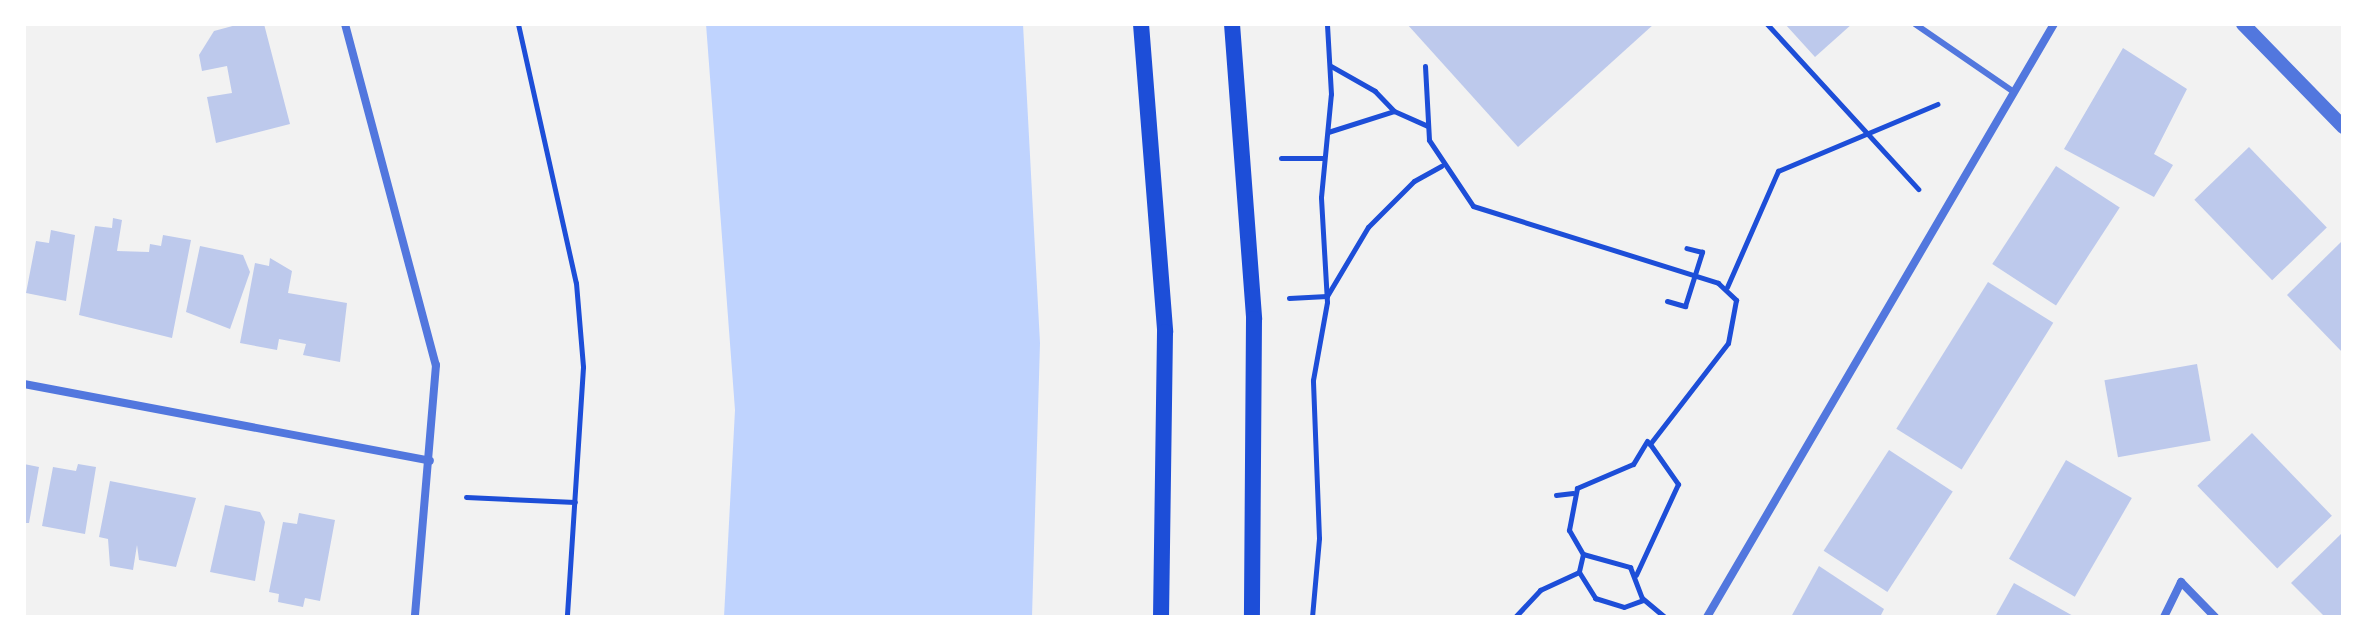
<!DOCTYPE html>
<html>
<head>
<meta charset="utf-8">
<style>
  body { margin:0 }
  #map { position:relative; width:2367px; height:641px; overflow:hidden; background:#f2f2f2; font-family:Quicksand,sans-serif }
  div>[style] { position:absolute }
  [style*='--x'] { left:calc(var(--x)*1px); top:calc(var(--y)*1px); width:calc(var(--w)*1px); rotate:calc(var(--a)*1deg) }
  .water>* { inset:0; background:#bfd3fe }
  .building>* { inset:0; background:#bdc9ec; transform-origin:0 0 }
  .path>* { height:5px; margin:-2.5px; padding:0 2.5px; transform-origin:2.5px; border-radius:2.5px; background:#1d4ed8 }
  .service>* { height:6px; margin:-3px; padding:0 3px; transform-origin:3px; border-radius:3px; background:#5277de }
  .minor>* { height:8px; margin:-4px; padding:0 4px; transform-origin:4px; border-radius:4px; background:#5277de }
  .tertiary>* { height:14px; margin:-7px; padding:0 7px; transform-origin:7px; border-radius:7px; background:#5277de }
  .secondary>* { height:16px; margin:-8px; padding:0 8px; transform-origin:8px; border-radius:8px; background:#1d4ed8 }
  span { translate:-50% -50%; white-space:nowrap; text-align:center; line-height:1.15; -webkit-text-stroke:6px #fff; paint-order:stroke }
  .frame { position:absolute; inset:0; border:26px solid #fff; pointer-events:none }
</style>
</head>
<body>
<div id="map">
  <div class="water">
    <i style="clip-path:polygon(706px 24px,1023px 24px,1040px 343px,1032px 617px,724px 617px,735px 410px)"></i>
  </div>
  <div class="building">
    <i style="clip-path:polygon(240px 24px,264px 24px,290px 124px,216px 143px,207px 97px,232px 93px,227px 66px,202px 71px,199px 55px,214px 31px)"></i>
    <i style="clip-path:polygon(1407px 24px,1654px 24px,1518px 147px)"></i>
    <i style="clip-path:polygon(1785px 24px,1852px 24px,1815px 57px)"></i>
    <i style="clip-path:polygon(2123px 48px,2187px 89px,2154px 154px,2173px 165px,2154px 197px,2064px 149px)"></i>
    <i style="left:2249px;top:147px;width:112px;height:76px;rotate:46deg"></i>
    <i style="left:2056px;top:166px;width:76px;height:117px;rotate:33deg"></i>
    <i style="clip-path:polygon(113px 218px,122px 220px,117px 251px,149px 252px,150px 244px,161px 246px,163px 235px,191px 240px,172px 338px,79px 315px,95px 226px,112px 228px)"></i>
    <i style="clip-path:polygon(51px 230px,75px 235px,66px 301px,26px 293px,36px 241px,49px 243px)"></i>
    <i style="clip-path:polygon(2341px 242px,2343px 244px,2343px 353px,2287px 295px)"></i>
    <i style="clip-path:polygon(200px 246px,243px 255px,250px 272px,230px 329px,186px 312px)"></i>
    <i style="clip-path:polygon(270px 258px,292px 271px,288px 293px,347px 303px,340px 362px,303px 355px,306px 344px,279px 339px,277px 350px,240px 343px,255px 263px,269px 266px)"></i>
    <i style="left:1988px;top:282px;width:77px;height:173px;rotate:32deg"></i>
    <i style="left:2197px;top:364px;width:78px;height:94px;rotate:80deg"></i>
    <i style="left:2252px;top:433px;width:115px;height:76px;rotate:46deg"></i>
    <i style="left:1889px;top:450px;width:76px;height:120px;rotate:33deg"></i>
    <i style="left:2066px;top:460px;width:76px;height:114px;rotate:30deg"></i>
    <i style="clip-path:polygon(24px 464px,39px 467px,29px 523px,24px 523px)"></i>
    <i style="clip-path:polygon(78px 464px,96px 467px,85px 534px,42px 526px,53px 467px,76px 471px)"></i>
    <i style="clip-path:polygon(110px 481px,196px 498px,176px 567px,139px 560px,137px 545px,133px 570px,110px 566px,108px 539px,99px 537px)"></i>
    <i style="clip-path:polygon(225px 505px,260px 512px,265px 522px,255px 581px,210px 572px)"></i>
    <i style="clip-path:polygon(299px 513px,335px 520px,320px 601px,305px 598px,303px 607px,278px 602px,279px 594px,269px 592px,283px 522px,297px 524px)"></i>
    <i style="clip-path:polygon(2343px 532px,2343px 617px,2325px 617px,2291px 583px)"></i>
    <i style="clip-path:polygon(1819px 566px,1884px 609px,1880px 617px,1791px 617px)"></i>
    <i style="clip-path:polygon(2014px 583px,2075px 617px,1995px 617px)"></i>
  </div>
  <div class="path">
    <i style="--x:518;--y:24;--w:265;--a:77.4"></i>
    <i style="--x:576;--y:283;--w:84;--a:85.2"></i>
    <i style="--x:583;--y:367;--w:251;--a:93.7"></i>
    <i style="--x:1767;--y:24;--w:224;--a:47.5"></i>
    <i style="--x:1425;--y:66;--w:74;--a:86.9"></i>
    <i style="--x:1429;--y:140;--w:79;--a:56.3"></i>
    <i style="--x:1473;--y:206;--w:257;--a:17.4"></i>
    <i style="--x:1718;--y:283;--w:25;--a:43"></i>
    <i style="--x:1736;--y:300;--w:44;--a:100.5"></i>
    <i style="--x:1728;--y:343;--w:128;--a:127.7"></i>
    <i style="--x:1650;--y:444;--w:49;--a:55"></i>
    <i style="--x:1678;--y:484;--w:100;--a:114.8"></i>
    <i style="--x:1394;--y:111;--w:36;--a:24"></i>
    <i style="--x:1328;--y:132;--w:69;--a:-17.7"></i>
    <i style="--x:1394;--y:111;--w:28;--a:-134"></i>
    <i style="--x:1375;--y:91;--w:51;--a:-150.4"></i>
    <i style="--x:1281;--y:158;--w:43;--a:0"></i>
    <i style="--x:1727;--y:287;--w:127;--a:-66.3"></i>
    <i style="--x:1778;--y:171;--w:173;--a:-22.8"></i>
    <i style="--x:1289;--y:298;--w:38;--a:-3"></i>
    <i style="--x:1327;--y:296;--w:80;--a:-59.3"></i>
    <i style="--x:1368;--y:227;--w:65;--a:-45"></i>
    <i style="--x:1414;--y:181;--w:31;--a:-29"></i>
    <i style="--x:1667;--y:301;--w:19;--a:16"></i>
    <i style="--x:1685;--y:306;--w:57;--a:-72.5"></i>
    <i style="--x:1702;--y:252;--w:16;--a:-166"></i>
    <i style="--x:1647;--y:441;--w:27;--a:121"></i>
    <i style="--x:1633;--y:464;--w:61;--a:156.8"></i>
    <i style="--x:1577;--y:488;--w:43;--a:100.8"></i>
    <i style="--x:1569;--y:530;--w:28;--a:60"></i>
    <i style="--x:1583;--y:554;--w:49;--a:15.5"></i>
    <i style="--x:1630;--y:567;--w:33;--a:69"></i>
    <i style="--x:1642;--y:598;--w:30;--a:40"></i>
    <i style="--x:1556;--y:495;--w:17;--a:-7"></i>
    <i style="--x:466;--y:497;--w:109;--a:2.6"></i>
    <i style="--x:1583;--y:554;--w:18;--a:103"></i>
    <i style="--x:1579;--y:572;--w:31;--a:58"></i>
    <i style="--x:1595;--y:598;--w:30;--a:17"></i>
    <i style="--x:1624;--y:607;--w:20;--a:-20"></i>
    <i style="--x:1312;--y:617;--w:79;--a:-84.9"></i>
    <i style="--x:1319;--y:538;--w:158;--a:-92.2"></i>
    <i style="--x:1313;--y:380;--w:79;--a:-79.8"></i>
    <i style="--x:1327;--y:302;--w:105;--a:-93.3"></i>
    <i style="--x:1321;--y:197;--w:103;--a:-84.5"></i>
    <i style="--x:1331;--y:94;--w:70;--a:-93.3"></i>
    <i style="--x:1515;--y:617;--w:37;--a:-47"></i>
    <i style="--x:1540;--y:590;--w:43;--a:-24.8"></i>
  </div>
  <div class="service">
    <i style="--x:1915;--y:24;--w:120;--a:34.5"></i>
  </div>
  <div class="minor">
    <i style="--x:345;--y:24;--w:353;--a:75.1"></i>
    <i style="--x:436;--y:365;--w:253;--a:94.8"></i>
    <i style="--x:24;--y:384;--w:413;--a:10.7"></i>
    <i style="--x:1707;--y:617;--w:687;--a:-59.67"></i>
    <i style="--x:2164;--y:617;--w:39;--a:-64"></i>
    <i style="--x:2181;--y:582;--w:49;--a:45.8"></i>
  </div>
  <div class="tertiary">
    <i style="--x:2243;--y:24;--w:144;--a:45.8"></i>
  </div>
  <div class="secondary">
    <i style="--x:1141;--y:24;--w:309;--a:85.5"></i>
    <i style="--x:1165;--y:332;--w:285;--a:90.8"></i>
    <i style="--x:1232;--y:24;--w:296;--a:85.7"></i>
    <i style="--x:1254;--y:319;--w:298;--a:90.4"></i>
  </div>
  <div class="frame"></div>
</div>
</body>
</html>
